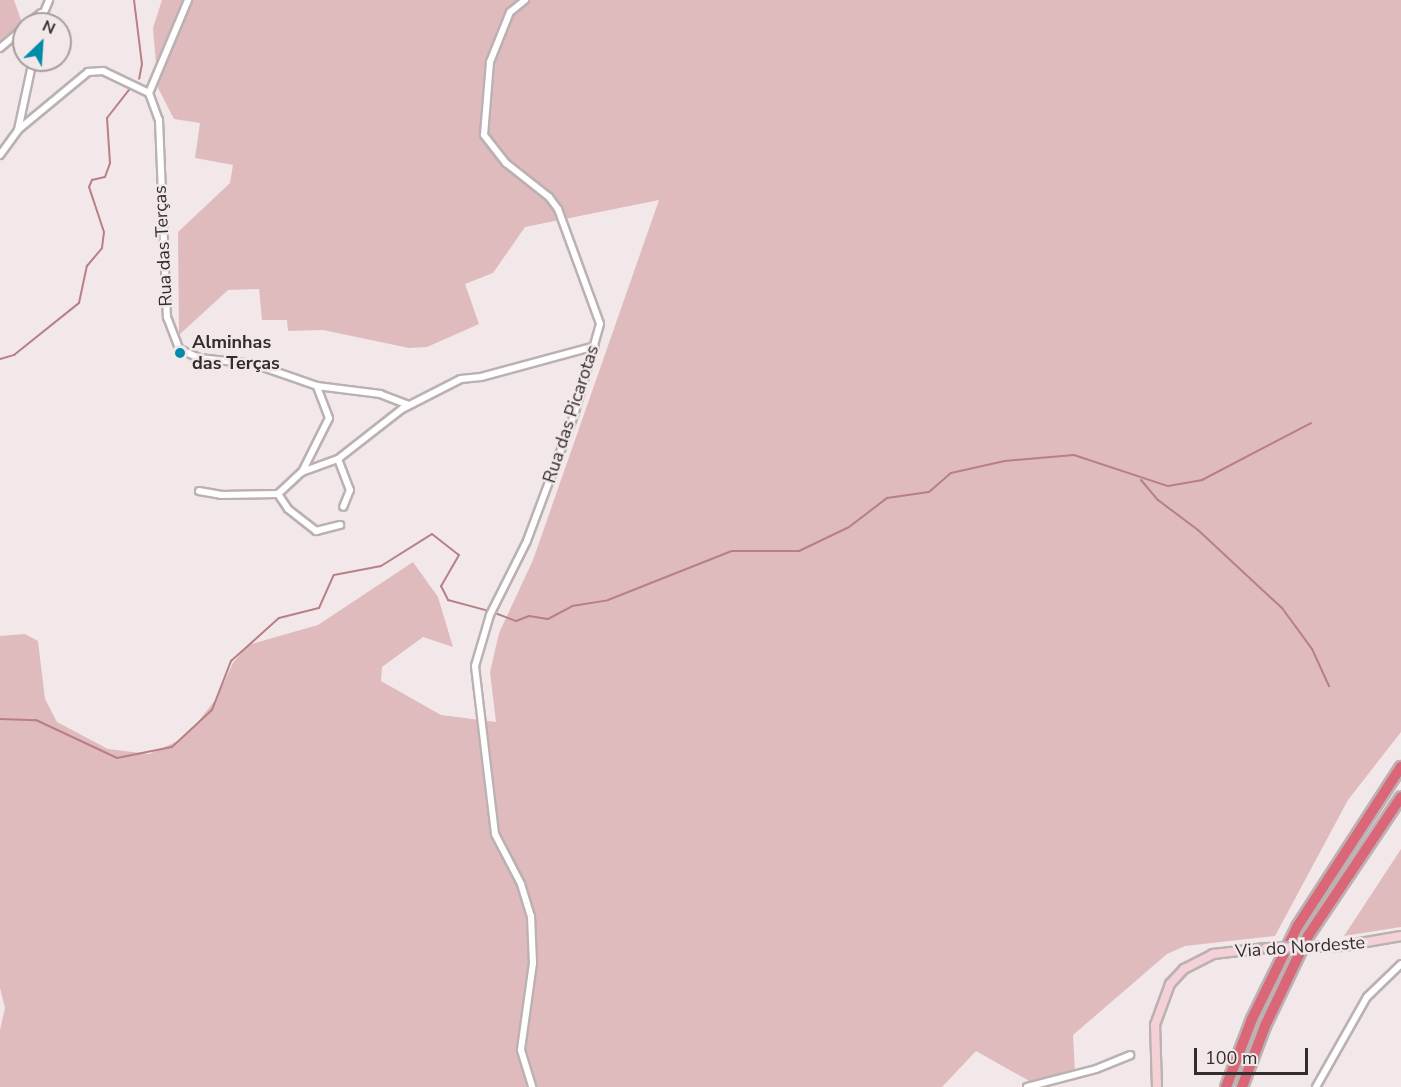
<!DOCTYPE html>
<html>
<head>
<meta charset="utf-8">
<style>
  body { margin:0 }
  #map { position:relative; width:1401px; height:1087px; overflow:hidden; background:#f3e8e9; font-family:"Nunito Sans",sans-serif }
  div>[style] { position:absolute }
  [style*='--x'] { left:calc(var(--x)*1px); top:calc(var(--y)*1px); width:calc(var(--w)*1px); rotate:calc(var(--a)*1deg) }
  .green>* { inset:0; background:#dfbbbd }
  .stream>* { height:2px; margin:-1px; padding:0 1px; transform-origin:1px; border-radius:1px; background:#b87f85 }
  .roads { filter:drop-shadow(2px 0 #bcb1b2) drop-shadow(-2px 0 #bcb1b2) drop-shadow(0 2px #bcb1b2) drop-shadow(0 -2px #bcb1b2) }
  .minor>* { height:6px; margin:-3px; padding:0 3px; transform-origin:3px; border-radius:3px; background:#fff }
  .secondary>* { height:8px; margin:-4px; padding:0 4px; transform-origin:4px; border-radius:4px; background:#f4d1d6 }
  .motorway>* { height:10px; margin:-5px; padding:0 5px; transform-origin:5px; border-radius:5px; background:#d96777 }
  .bridges { filter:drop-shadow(2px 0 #bcb1b2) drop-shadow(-2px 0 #bcb1b2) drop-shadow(0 2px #bcb1b2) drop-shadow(0 -2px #bcb1b2) }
  .secondary-bridge>* { height:8px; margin:-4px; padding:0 4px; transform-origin:4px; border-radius:4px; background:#f4d1d6 }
  .dots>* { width:16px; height:16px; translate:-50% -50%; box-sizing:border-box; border:3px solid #f3e8e9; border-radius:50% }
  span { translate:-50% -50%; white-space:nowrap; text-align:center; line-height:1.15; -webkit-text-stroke:5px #f3e8e9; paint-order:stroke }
  .street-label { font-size:18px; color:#322d2e }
  .poi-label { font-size:18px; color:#322d2e; font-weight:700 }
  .left { translate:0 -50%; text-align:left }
  .north { position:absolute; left:12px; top:12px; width:60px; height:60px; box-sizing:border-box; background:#f3e8e9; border:2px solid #a69d9e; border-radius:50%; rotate:25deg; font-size:16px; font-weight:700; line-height:24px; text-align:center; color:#322d2e }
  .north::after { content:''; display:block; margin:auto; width:21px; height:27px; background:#008baa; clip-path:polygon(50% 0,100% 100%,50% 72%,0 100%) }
  .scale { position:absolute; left:1194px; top:1048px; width:114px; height:27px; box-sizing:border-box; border:3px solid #322d2e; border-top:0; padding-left:8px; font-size:18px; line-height:21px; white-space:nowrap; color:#322d2e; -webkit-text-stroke:4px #f3e8e9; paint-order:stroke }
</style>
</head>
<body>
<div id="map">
  <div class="green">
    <i style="clip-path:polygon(0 0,14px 0,22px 23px,0 44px)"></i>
    <i style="clip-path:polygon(162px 0,1401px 0,1401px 732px,1348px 800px,1275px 936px,1185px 946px,1167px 954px,1073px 1035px,1075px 1073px,1031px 1082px,976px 1051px,942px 1087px,0 1087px,0 1030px,5px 1008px,0 988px,0 636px,25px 634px,38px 641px,45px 699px,57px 722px,108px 749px,149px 754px,178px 741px,194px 727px,216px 699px,233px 663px,248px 645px,318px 625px,413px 562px,438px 597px,453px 647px,423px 637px,382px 667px,381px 681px,441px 715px,496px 722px,490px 672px,499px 633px,533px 560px,659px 200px,525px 227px,493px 273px,465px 284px,479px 324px,427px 347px,409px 348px,323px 330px,288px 331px,287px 320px,262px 320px,259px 289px,228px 290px,179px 335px,178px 232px,230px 183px,233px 165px,195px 158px,200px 123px,174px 119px,158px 88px,153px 28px)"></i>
    <i style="clip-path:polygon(1401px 849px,1401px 927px,1344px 936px)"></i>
  </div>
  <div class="stream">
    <i style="--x:134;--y:0;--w:64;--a:82.9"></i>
    <i style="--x:142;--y:64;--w:15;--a:101"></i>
    <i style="--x:0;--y:359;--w:15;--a:-16"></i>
    <i style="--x:14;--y:355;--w:83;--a:-38.7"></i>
    <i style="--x:79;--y:303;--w:38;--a:-78"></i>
    <i style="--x:87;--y:266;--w:23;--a:-50"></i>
    <i style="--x:102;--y:248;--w:16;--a:-83"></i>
    <i style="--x:104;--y:232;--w:47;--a:-108.4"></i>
    <i style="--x:89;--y:187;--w:8;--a:-67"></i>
    <i style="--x:92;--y:180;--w:13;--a:-13"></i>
    <i style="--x:105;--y:177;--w:15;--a:-70"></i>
    <i style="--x:110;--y:163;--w:45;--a:-93.8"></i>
    <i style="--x:107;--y:118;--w:36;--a:-52"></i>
    <i style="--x:1141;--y:480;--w:26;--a:50"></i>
    <i style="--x:1158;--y:500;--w:50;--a:36.9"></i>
    <i style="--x:1198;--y:530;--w:115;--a:42.9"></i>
    <i style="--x:1282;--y:608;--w:51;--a:53.8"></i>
    <i style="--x:1312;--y:649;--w:41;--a:65.3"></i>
    <i style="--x:495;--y:613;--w:22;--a:21"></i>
    <i style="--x:516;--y:621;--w:14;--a:-21"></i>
    <i style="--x:529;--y:616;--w:19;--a:9"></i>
    <i style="--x:548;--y:619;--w:27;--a:-28"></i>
    <i style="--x:572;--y:606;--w:36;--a:-9"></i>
    <i style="--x:608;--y:600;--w:133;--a:-21.6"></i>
    <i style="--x:732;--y:551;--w:67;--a:0"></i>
    <i style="--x:799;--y:551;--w:55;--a:-25.6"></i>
    <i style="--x:849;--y:527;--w:48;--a:-37.3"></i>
    <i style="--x:887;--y:498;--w:42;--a:-8.1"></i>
    <i style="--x:929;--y:492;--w:29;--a:-41"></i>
    <i style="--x:951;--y:473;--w:55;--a:-12.5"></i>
    <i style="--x:1005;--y:461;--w:69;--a:-5"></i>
    <i style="--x:1074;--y:455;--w:99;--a:18.3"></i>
    <i style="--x:1168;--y:486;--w:35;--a:-10"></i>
    <i style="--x:1202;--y:480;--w:123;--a:-27.6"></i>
    <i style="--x:0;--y:719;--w:36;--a:2"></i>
    <i style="--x:36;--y:720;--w:89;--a:25.1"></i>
    <i style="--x:117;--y:758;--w:56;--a:-11.3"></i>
    <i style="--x:172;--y:747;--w:54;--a:-42.8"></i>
    <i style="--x:212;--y:710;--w:53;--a:-68.8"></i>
    <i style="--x:231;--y:661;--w:64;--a:-41.9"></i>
    <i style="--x:279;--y:618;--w:41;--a:-14"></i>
    <i style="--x:319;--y:608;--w:36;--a:-66"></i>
    <i style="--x:334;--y:575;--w:48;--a:-10.8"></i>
    <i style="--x:381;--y:566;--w:60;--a:-32.1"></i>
    <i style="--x:432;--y:534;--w:34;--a:38"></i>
    <i style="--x:459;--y:555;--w:36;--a:120"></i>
    <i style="--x:441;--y:586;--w:16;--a:63"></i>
    <i style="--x:448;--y:600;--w:39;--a:15"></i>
  </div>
  <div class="roads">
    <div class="minor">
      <i style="--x:525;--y:0;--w:19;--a:141"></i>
      <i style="--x:510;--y:12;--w:54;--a:111.8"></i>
      <i style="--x:490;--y:62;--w:73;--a:94.7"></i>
      <i style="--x:484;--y:135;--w:36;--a:52"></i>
      <i style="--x:506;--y:163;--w:55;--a:38.3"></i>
      <i style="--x:549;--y:197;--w:15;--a:53"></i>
      <i style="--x:558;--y:209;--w:122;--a:69.9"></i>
      <i style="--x:600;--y:324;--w:95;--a:105.9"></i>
      <i style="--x:574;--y:415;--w:134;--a:110.5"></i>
      <i style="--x:527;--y:541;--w:83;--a:116.6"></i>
      <i style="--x:490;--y:615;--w:53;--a:106.4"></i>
      <i style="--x:475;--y:666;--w:169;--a:83.2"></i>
      <i style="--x:495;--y:834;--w:56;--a:62.5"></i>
      <i style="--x:521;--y:884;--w:34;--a:73"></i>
      <i style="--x:531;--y:916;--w:47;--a:87.6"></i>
      <i style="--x:533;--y:963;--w:88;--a:97.9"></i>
      <i style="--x:521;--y:1050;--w:39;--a:73"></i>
      <i style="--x:28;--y:24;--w:17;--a:-40"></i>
      <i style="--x:39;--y:24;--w:26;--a:-67"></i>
      <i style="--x:0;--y:48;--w:31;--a:-40"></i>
      <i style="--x:149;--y:93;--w:101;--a:-67.2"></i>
      <i style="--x:18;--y:130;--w:72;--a:-77.9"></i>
      <i style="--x:0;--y:155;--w:31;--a:-54"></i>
      <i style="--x:18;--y:130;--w:91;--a:-39.6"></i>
      <i style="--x:88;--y:72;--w:15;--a:-4"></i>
      <i style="--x:103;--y:71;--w:51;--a:25.6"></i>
      <i style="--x:149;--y:93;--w:29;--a:70"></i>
      <i style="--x:159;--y:120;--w:197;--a:87.7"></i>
      <i style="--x:167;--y:317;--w:34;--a:69"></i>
      <i style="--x:179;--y:349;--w:22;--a:24"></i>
      <i style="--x:199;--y:358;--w:55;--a:6.2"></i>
      <i style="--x:254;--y:364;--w:67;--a:19.2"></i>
      <i style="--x:317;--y:386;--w:64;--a:7.2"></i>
      <i style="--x:380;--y:394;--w:31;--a:21"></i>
      <i style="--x:338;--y:459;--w:33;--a:69"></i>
      <i style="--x:350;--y:490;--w:18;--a:112"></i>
      <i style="--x:302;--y:472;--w:60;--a:-63.4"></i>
      <i style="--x:329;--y:418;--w:34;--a:-111"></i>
      <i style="--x:199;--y:491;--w:22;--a:10"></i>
      <i style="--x:221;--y:495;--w:57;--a:-1"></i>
      <i style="--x:278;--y:494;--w:33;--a:-43"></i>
      <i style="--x:302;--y:472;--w:38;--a:-20"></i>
      <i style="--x:338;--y:459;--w:81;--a:-38"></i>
      <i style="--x:402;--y:409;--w:66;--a:-27"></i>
      <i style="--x:461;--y:379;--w:20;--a:-6"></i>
      <i style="--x:481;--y:377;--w:118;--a:-15.2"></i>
      <i style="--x:278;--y:494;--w:18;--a:56"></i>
      <i style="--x:288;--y:509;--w:36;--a:38"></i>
      <i style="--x:316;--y:531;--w:25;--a:-14"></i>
      <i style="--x:1027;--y:1087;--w:71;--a:-14.6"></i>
      <i style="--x:1096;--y:1069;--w:37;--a:-22"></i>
      <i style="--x:1316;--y:1087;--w:103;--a:-60.5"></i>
      <i style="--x:1367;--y:997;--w:47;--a:-44.1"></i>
    </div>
    <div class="secondary">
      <i style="--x:1343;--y:946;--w:59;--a:-9.8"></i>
      <i style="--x:1157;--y:1087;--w:62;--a:-91.8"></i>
      <i style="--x:1155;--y:1025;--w:44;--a:-69.9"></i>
      <i style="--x:1170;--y:984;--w:21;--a:-47"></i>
      <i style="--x:1184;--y:969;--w:33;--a:-27"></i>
      <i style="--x:1213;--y:954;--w:53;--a:-6.5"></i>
    </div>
    <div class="motorway">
      <i style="--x:1226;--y:1087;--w:73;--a:-69.1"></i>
      <i style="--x:1252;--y:1019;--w:102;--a:-63.9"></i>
      <i style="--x:1297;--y:927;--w:191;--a:-57"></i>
      <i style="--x:1242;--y:1087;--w:65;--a:-69.3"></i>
      <i style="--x:1265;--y:1026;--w:100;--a:-64.5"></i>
      <i style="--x:1308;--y:936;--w:167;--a:-56.2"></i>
    </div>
  </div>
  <div class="bridges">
    <div class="secondary-bridge">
      <i style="--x:1266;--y:948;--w:77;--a:-1.5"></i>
    </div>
  </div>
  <div class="dots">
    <i style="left:180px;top:353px;background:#008baa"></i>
  </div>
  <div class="street-label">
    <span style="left:163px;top:246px;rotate:-93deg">Rua das Terças</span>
    <span style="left:571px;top:414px;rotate:-72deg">Rua das Picarotas</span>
    <span style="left:1300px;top:947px;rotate:-4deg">Via do Nordeste</span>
  </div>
  <div class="poi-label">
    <span class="left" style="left:192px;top:353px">Alminhas<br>das Terças</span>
  </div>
  <div class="north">N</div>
  <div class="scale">100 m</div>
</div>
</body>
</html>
